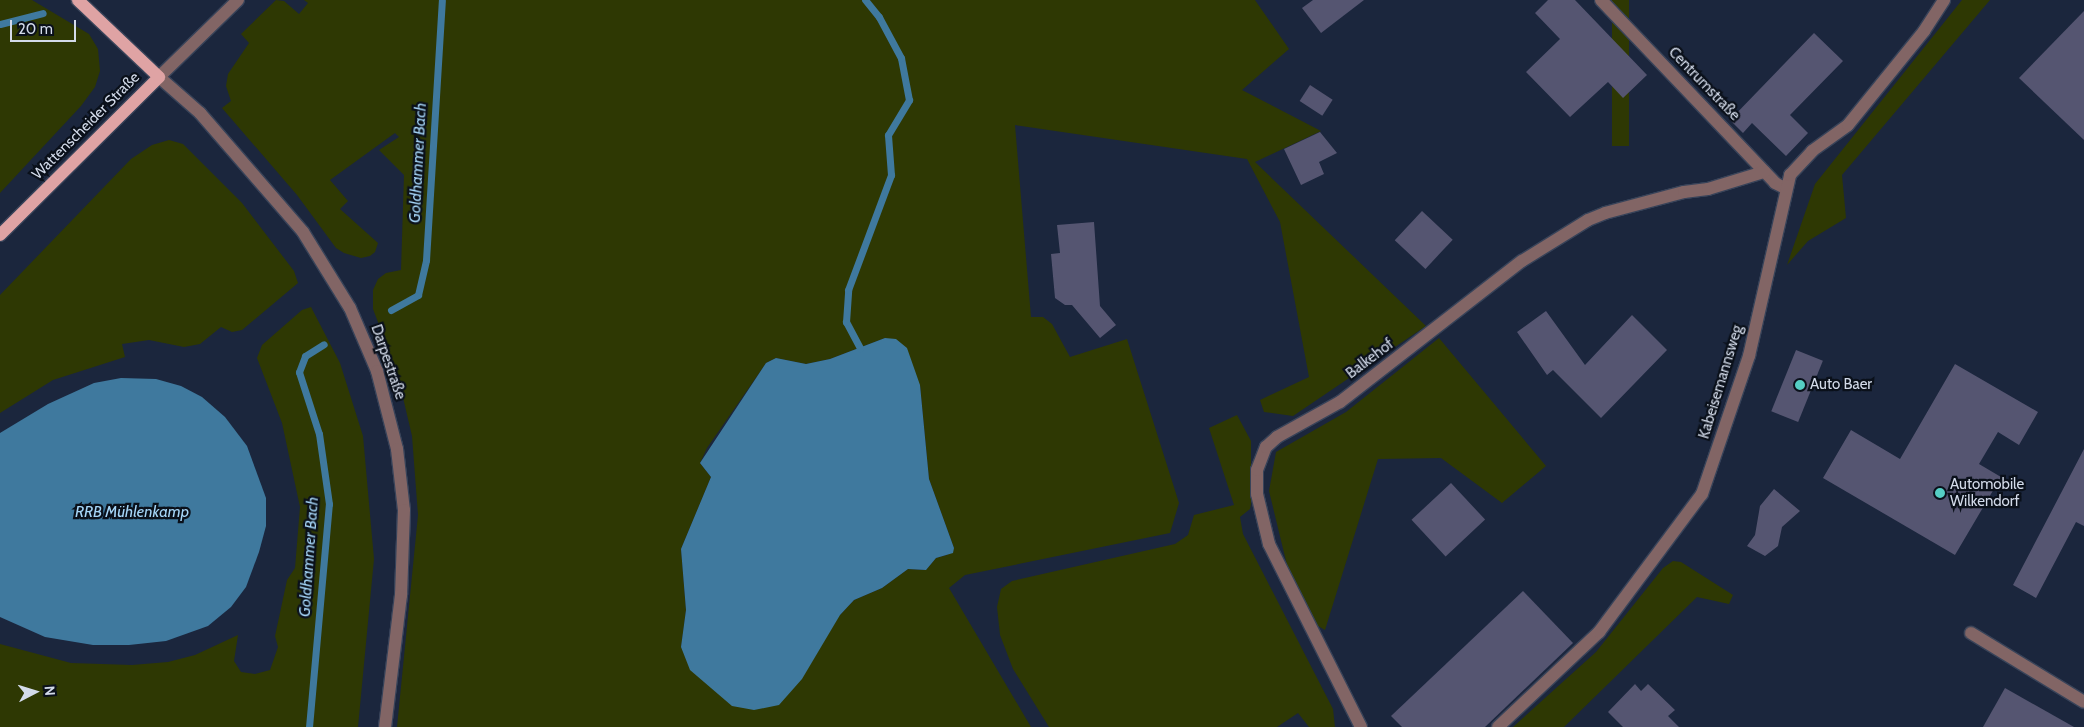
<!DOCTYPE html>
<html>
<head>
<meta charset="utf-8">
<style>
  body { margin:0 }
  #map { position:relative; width:2084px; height:727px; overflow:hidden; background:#1b263d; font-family:Cabin,sans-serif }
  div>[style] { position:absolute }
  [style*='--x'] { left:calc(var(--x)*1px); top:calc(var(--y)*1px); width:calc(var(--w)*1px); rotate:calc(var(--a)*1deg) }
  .green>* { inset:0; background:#2e3803; transform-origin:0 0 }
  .water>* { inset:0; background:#3f799e }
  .stream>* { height:7px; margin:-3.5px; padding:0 3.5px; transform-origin:3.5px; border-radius:3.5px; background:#3f799e }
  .building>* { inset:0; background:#555571; transform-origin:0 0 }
  .roads { filter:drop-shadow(1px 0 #384359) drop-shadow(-1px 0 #384359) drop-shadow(0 1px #384359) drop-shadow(0 -1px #384359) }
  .minor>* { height:12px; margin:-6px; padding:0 6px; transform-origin:6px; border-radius:6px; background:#826565 }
  .major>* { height:12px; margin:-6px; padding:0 6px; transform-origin:6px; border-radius:6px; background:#dfa3a4 }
  .dots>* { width:14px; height:14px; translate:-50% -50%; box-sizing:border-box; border:2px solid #0a101a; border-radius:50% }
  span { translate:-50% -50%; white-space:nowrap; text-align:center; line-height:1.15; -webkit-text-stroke:4.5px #0a101a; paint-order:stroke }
  .street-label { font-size:15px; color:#d3dbea }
  .poi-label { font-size:15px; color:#d3dbea }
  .left { translate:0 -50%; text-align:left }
  .water-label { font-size:16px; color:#a6d6f8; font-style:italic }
  .north { position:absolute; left:10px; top:667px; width:50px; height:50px; -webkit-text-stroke:4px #0a101a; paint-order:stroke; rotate:85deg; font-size:14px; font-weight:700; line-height:20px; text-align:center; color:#d3dbea }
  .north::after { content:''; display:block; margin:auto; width:18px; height:22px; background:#d3dbea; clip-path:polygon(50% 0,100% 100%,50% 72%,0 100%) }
  .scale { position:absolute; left:10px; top:20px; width:66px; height:22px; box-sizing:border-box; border:2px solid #d3dbea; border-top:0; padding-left:6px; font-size:15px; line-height:18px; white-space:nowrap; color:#d3dbea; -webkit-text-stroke:4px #0a101a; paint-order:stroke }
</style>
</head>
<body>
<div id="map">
  <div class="green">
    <i style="clip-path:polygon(0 0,32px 0,89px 34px,98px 49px,100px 71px,95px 87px,81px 106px,0 193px)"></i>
    <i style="clip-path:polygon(evenodd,276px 0,284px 1px,299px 14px,308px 3px,304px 0,1255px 0,1289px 49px,1242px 90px,1321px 131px,1255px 162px,1426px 326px,1293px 416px,1264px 412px,1260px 400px,1309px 377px,1280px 222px,1247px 159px,1015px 125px,1031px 317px,1043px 317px,1052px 324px,1070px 357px,1127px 339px,1179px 503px,1170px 533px,965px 575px,949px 588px,1031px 727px,397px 727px,418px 515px,412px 436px,397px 372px,373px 309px,373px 290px,378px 279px,386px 273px,401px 270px,404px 175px,379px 150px,399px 137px,395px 133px,330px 180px,348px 201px,340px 209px,378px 243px,375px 252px,370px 256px,361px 258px,344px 253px,336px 248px,297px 195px,222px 108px,231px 101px,226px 86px,228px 74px,249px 43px,241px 34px,276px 0,885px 338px,920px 385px,929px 479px,954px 548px,947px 555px,936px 558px,926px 570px,908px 569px,882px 588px,854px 600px,840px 615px,681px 648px,686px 610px,681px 549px,711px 477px,700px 463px,707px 448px,766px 363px,776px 358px,806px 364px,830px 359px,885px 338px)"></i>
    <i style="left:1612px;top:0;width:17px;height:146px"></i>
    <i style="clip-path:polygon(1962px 0,1990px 0,1842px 175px,1846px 218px,1808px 241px,1787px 265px,1815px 184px)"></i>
    <i style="clip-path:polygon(169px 140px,183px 144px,242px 203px,294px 271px,298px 283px,242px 330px,232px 332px,221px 327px,200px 344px,184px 347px,149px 340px,122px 344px,125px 357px,53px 380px,0 413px,0 295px,131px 159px,152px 145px)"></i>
    <i style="clip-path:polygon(311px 307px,340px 363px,363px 436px,374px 559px,358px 727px,0 727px,0 644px,71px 663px,132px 665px,168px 662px,195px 655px,238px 635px,234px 661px,241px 672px,255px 674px,270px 670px,278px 647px,275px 636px,287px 580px,295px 568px,300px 507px,282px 423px,257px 358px,262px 345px,302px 310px)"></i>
    <i style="clip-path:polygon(1439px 338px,1546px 466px,1502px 503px,1441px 458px,1378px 459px,1325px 630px,1313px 623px,1287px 565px,1269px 491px,1276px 452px,1346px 412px)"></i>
    <i style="clip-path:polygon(1237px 415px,1251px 441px,1251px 504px,1250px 509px,1240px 517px,1243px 534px,1333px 709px,1335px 727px,1309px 727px,1298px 713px,1277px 727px,1049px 727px,1013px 669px,1000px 635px,997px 607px,1001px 589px,1012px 581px,1175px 544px,1188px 535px,1194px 515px,1234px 505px,1209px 428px)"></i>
    <i style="clip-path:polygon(1673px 561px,1681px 562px,1733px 595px,1729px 604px,1697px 597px,1564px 727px,1513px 727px,1596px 652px,1663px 568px)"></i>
  </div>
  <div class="water">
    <i style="clip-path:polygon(885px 338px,896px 339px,907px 348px,920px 385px,929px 479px,954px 548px,953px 553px,936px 558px,926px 570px,908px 569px,882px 588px,854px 600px,840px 615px,802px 679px,779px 705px,754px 710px,732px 706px,690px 670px,681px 647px,686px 610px,681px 549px,711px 477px,700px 463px,766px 363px,776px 358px,806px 364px,830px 359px)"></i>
    <i style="clip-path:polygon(121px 378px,156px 379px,181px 386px,202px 397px,225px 417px,247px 446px,266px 498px,266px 526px,259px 552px,246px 587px,231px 607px,208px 626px,166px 641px,129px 645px,93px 645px,45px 637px,0 617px,0 433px,48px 404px,94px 383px)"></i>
  </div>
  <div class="stream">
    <i style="--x:0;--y:24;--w:44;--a:-14.3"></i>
    <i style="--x:391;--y:310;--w:31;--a:-29"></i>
    <i style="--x:418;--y:295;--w:36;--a:-77"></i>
    <i style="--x:426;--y:260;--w:260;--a:-86.5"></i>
    <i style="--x:860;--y:348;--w:30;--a:-118"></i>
    <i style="--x:846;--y:322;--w:32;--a:-86"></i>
    <i style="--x:848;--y:290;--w:123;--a:-69.5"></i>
    <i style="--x:891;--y:175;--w:40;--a:-94.3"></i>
    <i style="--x:888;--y:135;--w:41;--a:-59"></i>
    <i style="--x:909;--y:100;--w:43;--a:-100.8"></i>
    <i style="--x:901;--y:58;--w:47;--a:-118.2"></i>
    <i style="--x:879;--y:17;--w:22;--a:-129"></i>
    <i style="--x:309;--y:727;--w:224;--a:-84.9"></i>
    <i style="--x:329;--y:504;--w:71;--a:-98.1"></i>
    <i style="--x:319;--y:434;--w:65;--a:-107.9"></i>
    <i style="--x:299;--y:372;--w:17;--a:-69"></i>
    <i style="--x:305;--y:356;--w:22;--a:-32"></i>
  </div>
  <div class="building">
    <i style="clip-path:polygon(1313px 0,1364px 0,1321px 33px,1302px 8px)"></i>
    <i style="clip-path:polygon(1548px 0,1575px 0,1647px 75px,1623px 98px,1608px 82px,1570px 117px,1526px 72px,1560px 39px,1535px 13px)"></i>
    <i style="clip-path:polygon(2084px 11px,2084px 140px,2019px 78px)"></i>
    <i style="clip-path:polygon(1814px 33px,1843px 61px,1790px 115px,1808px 133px,1786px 156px,1752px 123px,1743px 133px,1730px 120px)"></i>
    <i style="left:1310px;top:85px;width:27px;height:19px;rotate:33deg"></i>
    <i style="clip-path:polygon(1320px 132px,1337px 153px,1319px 162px,1324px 174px,1301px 185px,1284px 149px)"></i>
    <i style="left:1422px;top:211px;width:42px;height:40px;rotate:43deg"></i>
    <i style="clip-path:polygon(1094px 222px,1100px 306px,1116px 325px,1100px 338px,1072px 305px,1065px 305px,1055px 298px,1051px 254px,1060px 253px,1057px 225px)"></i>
    <i style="clip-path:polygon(1546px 311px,1585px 365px,1632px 315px,1667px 350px,1601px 418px,1553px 370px,1547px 375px,1517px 332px)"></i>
    <i style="left:1796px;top:350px;width:29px;height:66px;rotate:22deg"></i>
    <i style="clip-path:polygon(1955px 364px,2038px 412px,2019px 445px,1998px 432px,1979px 464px,2001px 477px,1955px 555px,1823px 478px,1851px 430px,1900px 459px)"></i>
    <i style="clip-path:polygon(2084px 449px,2084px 526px,2076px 522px,2036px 598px,2013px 585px)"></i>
    <i style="left:1451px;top:483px;width:50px;height:54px;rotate:47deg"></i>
    <i style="clip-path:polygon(1774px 489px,1800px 511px,1782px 527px,1778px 546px,1765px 556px,1747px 546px,1755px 535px,1760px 506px)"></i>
    <i style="clip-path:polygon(1523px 591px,1573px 643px,1485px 727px,1402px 727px,1391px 716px)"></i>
    <i style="clip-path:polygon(1635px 684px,1641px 691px,1648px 684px,1675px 710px,1668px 716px,1679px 727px,1623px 727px,1608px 712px)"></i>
    <i style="clip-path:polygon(2005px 688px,2074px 727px,1983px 727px)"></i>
  </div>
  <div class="roads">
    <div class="minor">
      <i style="--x:238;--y:0;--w:110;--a:135.7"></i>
      <i style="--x:159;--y:77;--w:55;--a:41.3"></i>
      <i style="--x:200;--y:113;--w:157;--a:49.1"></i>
      <i style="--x:303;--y:232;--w:89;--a:58.3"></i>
      <i style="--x:350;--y:308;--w:69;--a:66.8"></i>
      <i style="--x:377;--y:371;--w:81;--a:75.6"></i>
      <i style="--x:397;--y:449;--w:61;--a:83.5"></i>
      <i style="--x:404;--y:510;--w:85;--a:92"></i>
      <i style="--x:401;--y:595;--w:133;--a:96.9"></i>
      <i style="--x:1601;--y:0;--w:253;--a:46.4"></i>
      <i style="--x:1775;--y:183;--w:11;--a:27"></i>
      <i style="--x:1971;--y:633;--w:132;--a:31.4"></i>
      <i style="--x:1361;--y:727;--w:205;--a:-116.7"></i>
      <i style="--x:1269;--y:544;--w:51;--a:-103.5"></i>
      <i style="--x:1257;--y:494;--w:24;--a:-90"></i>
      <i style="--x:1257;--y:470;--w:25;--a:-69"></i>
      <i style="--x:1266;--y:447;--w:15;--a:-42"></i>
      <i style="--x:1277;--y:437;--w:72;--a:-29.1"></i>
      <i style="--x:1340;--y:402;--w:230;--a:-37.8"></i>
      <i style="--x:1522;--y:261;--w:78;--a:-31.8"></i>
      <i style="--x:1588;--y:220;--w:18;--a:-22"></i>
      <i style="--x:1605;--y:213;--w:82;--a:-14.9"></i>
      <i style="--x:1684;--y:192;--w:24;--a:-7"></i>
      <i style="--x:1708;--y:189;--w:59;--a:-16.9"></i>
      <i style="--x:1498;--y:727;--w:139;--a:-43.2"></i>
      <i style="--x:1599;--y:632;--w:172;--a:-53.3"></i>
      <i style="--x:1702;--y:494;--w:146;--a:-71.2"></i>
      <i style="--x:1749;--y:356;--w:186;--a:-77.2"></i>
      <i style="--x:1790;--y:175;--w:33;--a:-47"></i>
      <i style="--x:1812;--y:151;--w:44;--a:-35.8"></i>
      <i style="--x:1848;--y:125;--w:121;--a:-51"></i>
      <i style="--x:1924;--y:31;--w:37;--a:-57"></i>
    </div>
    <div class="major">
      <i style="--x:0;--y:235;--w:224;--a:-44.8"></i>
      <i style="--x:159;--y:77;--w:112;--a:-136.5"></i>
    </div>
  </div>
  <div class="dots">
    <i style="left:1800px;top:385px;background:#55cec4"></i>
    <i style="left:1940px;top:493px;background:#55cec4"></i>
  </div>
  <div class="street-label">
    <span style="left:1704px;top:84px;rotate:46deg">Centrumstraße</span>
    <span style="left:86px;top:126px;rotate:-45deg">Wattenscheider Straße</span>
    <span style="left:1370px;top:359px;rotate:-37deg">Balkehof</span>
    <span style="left:388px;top:362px;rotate:71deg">Darpestraße</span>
    <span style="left:1721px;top:382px;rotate:-73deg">Kabeisemannsweg</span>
  </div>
  <div class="poi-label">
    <span class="left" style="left:1810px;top:385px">Auto Baer</span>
    <span class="left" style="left:1950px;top:493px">Automobile<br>Wilkendorf</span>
  </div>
  <div class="water-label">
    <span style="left:418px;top:163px;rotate:-87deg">Goldhammer Bach</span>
    <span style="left:132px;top:512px">RRB Mühlenkamp</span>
    <span style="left:309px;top:557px;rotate:-86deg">Goldhammer Bach</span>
  </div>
  <div class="north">N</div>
  <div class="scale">20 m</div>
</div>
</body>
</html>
